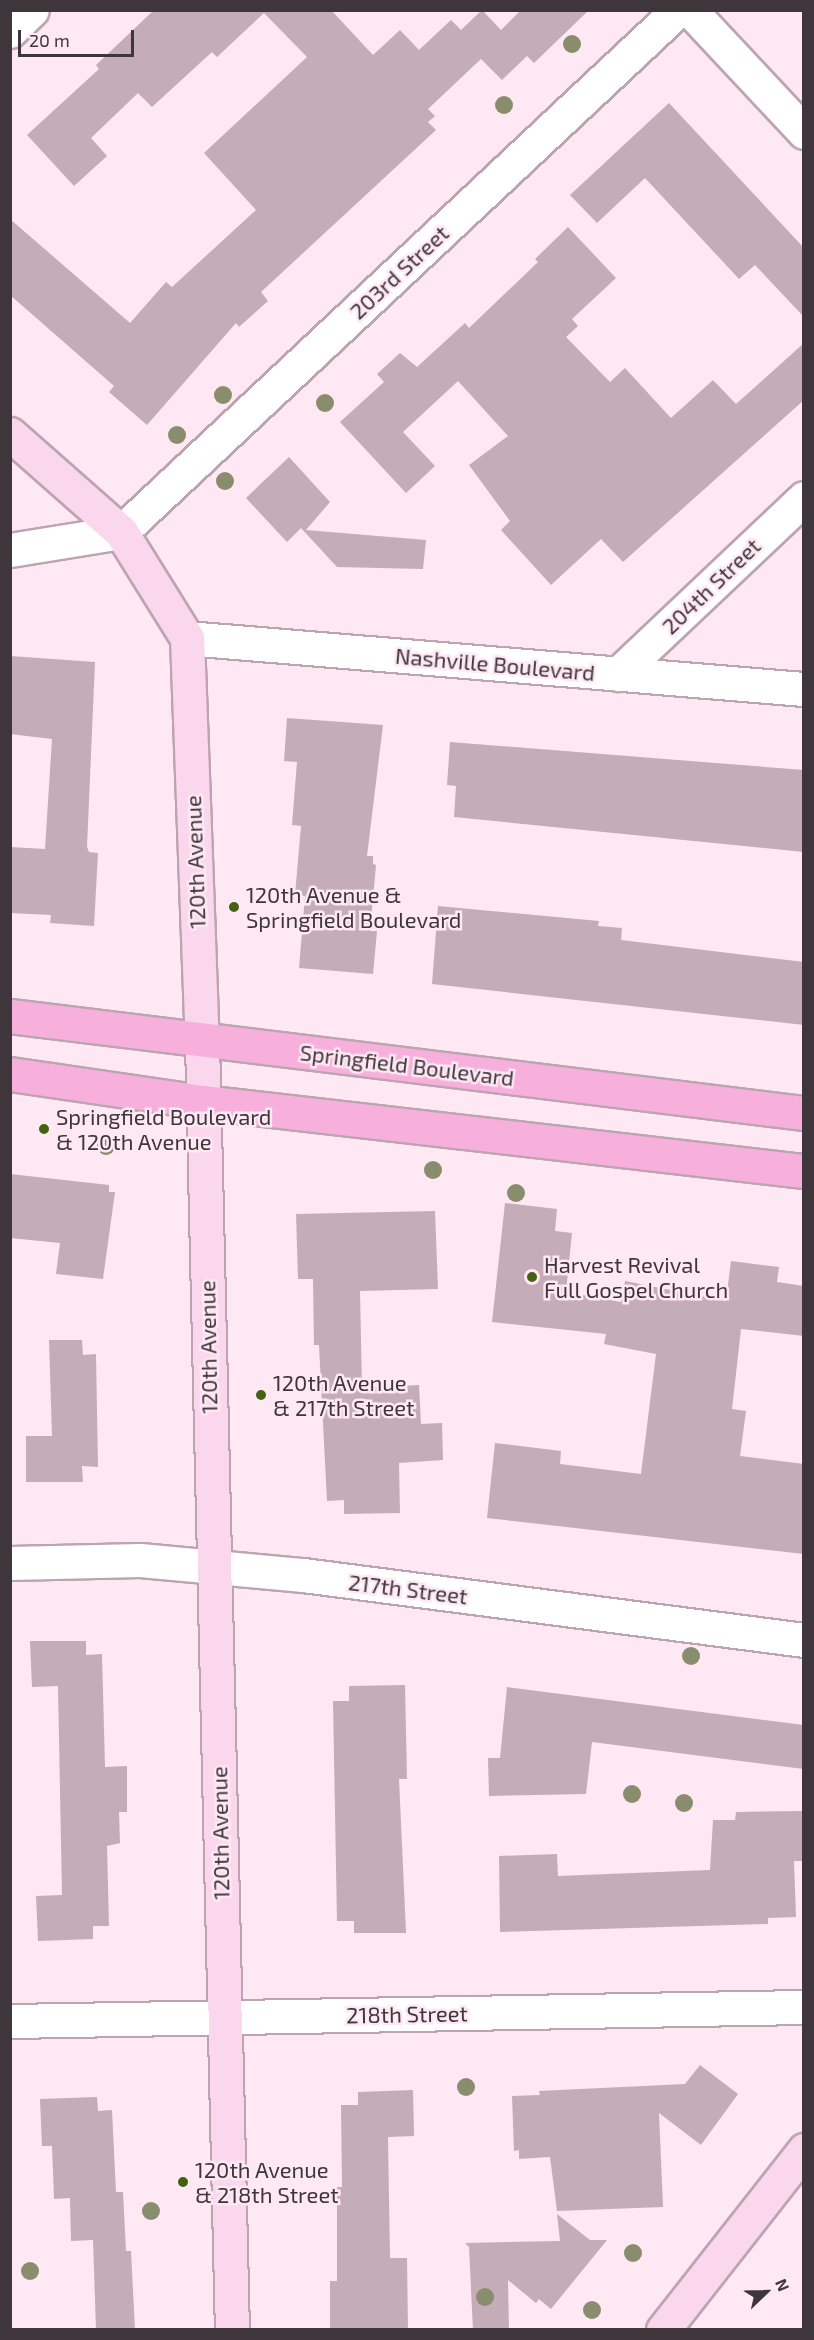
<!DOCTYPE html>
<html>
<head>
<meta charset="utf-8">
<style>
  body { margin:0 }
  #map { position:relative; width:814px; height:2340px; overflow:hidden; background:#fde8f3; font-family:"Exo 2",sans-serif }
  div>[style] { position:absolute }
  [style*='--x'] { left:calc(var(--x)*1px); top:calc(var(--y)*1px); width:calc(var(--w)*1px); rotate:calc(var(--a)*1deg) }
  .building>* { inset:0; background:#c4acb9 }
  .roads { filter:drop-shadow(2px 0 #bca4b1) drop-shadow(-2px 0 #bca4b1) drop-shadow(0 2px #bca4b1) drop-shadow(0 -2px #bca4b1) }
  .street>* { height:33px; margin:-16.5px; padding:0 16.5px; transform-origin:16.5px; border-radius:16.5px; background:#fff }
  .secondary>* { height:33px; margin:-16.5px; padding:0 16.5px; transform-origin:16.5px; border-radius:16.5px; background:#fbd7ed }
  .primary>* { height:33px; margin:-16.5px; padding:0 16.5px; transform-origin:16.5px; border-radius:16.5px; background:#f7b0db }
  .trees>* { width:18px; height:18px; margin:-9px; border-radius:50%; background:#8a8d6d }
  .dots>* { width:16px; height:16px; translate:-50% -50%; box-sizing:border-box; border:3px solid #fde8f3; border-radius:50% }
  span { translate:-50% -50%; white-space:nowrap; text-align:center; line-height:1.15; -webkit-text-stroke:5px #fde8f3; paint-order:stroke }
  .street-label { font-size:22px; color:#3f363b }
  .poi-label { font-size:22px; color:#3f363b }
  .left { translate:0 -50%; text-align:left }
  .frame { position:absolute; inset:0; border:12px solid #3f363b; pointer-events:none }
  .north { position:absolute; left:736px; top:2262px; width:60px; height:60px; -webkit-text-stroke:4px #fde8f3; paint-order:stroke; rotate:67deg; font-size:16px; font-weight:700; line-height:24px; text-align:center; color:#3f363b }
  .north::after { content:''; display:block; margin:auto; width:21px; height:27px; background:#3f363b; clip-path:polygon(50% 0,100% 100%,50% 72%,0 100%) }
  .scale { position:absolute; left:18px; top:30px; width:116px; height:27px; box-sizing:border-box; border:3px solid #3f363b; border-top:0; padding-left:8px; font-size:18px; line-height:21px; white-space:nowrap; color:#3f363b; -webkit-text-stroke:4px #fde8f3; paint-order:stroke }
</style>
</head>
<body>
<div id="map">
  <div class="building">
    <i style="clip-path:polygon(154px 10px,331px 10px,373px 55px,400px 30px,419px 50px,451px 20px,461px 30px,482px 10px,501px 30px,521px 10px,589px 10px,534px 63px,527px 56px,502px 80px,481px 59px,428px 109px,435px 116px,428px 122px,436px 130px,261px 292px,268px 301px,239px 327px,236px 323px,147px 425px,109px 392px,114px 386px,10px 295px,10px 219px,130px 323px,166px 282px,172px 287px,256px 210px,204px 153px,307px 57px,264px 13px,217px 57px,212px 52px,152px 107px,138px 93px,91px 138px,107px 156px,74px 186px,27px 135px,99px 69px,96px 65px)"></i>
    <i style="clip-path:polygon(669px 103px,804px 248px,804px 317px,755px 265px,739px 279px,645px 178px,597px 223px,570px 195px)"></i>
    <i style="clip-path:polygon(568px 227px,616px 278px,572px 319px,578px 326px,566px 337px,610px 382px,625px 368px,671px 418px,713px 380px,736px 404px,804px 343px,804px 400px,623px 562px,601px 539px,551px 585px,501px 530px,510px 521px,469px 465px,508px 436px,458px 381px,403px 432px,435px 466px,406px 493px,340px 422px,384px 382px,377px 374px,400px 353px,417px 367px,465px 323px,469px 328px,538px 262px,535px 259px)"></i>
    <i style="clip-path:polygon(289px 457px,330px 502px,306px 530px,426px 540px,423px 569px,337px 567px,301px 528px,287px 542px,246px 498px)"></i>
    <i style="clip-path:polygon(10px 656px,95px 662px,87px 847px,89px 852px,98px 853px,94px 926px,50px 923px,51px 915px,10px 913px,10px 847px,45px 849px,52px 739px,10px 734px)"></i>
    <i style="clip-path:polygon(287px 718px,383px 725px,367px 856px,373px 856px,373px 864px,376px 865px,370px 931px,377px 931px,373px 974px,299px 968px,305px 896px,295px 895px,301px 826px,292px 825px,297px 762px,284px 761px)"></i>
    <i style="clip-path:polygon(450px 742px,804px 770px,804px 852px,454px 817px,456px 786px,447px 785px)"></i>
    <i style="clip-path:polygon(438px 906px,599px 921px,598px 926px,622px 928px,621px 940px,804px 962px,804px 1025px,432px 984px)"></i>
    <i style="clip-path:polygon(10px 1174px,109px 1185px,109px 1192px,115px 1192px,103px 1279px,56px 1274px,60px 1243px,10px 1238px)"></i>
    <i style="clip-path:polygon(505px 1203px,557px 1209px,555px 1231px,572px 1233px,566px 1292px,621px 1302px,625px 1281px,726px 1301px,731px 1261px,779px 1267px,777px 1282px,804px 1286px,804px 1336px,741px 1329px,732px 1409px,746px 1411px,740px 1456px,804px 1464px,804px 1554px,487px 1518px,495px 1443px,561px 1451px,560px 1464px,641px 1474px,656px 1354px,604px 1344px,606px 1334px,492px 1322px)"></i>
    <i style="clip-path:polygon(435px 1211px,438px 1289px,360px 1291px,362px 1388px,419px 1385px,421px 1424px,442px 1423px,443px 1460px,399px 1463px,400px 1513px,344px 1514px,344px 1500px,327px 1501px,319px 1345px,314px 1345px,313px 1279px,298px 1279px,296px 1214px)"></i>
    <i style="clip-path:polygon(49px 1340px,82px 1340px,83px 1355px,96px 1354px,98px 1467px,82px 1466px,83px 1482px,26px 1482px,26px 1436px,52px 1436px)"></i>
    <i style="clip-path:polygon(30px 1641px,86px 1641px,86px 1655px,102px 1654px,105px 1767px,127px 1766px,127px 1812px,119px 1812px,120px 1843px,107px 1846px,109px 1926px,93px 1926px,93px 1939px,38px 1941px,36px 1896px,62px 1895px,58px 1686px,32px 1687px)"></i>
    <i style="clip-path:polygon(405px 1685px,407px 1779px,399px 1779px,406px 1933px,354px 1933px,354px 1921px,337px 1921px,333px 1701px,349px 1701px,349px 1686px)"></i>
    <i style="clip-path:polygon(507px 1687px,804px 1725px,804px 1769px,592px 1742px,586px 1794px,489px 1796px,488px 1758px,500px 1758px)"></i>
    <i style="clip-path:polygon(804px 1811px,804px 1861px,794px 1861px,796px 1917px,768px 1918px,768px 1924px,500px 1932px,499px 1856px,557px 1854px,558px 1876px,710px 1870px,713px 1820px,735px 1820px,736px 1812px)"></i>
    <i style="clip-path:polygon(700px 2065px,738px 2094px,701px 2145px,659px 2113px,663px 2207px,557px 2211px,550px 2157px,519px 2159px,519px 2150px,514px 2151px,512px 2096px,540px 2095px,539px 2091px,685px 2084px)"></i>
    <i style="clip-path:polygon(413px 2090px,414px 2136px,388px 2137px,390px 2258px,407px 2258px,408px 2330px,330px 2330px,330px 2281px,337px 2281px,337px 2187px,342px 2187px,341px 2105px,358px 2105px,358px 2092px)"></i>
    <i style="clip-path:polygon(97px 2097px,98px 2111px,112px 2110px,116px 2192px,123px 2192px,126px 2251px,131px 2251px,135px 2330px,96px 2330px,93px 2240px,71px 2241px,70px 2198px,54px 2199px,52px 2146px,42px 2146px,40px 2099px)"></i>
    <i style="clip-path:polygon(557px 2214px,590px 2240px,607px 2240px,551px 2309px,539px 2299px,536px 2303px,508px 2280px,509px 2330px,473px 2330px,469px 2247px,465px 2243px,560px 2241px)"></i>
  </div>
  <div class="roads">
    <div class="street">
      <i style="--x:690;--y:10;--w:167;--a:46.9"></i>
      <i style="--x:10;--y:31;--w:30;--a:-44"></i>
      <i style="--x:10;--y:550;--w:112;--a:-9.2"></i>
      <i style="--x:121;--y:532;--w:763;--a:-43.14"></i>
      <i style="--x:187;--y:638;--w:619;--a:4.73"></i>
      <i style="--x:618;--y:674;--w:256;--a:-43.4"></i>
      <i style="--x:10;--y:1563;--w:130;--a:-1.3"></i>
      <i style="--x:140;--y:1560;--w:164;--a:5.3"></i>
      <i style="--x:303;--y:1575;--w:505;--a:7.39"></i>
      <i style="--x:10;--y:2021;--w:794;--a:-1.01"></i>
    </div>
    <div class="secondary">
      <i style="--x:10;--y:434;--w:148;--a:41.4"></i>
      <i style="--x:121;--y:532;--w:125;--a:58.1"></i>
      <i style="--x:187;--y:638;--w:403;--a:87.9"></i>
      <i style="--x:202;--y:1041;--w:1289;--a:88.67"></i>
      <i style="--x:663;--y:2330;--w:229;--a:-51.9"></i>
    </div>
    <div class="primary">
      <i style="--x:10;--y:1016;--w:800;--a:6.97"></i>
      <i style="--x:10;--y:1074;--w:194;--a:8.3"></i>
      <i style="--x:202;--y:1102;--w:606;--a:6.54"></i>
    </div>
  </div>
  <div class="trees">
    <i style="left:572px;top:44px"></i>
    <i style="left:504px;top:105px"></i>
    <i style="left:223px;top:395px"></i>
    <i style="left:325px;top:403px"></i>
    <i style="left:177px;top:435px"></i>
    <i style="left:225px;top:481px"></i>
    <i style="left:106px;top:1146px"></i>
    <i style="left:433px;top:1170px"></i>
    <i style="left:516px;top:1193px"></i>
    <i style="left:691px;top:1656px"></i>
    <i style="left:632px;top:1794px"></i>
    <i style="left:684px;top:1803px"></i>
    <i style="left:466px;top:2087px"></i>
    <i style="left:151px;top:2211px"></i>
    <i style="left:633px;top:2253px"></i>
    <i style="left:30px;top:2271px"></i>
    <i style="left:485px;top:2297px"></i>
    <i style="left:592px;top:2310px"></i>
  </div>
  <div class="dots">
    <i style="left:234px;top:907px;background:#446113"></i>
    <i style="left:44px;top:1129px;background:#446113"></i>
    <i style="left:532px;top:1277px;background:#446113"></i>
    <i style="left:261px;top:1395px;background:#446113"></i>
    <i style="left:183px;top:2182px;background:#446113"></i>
  </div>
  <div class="street-label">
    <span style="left:399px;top:272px;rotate:-43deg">203rd Street</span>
    <span style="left:711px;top:586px;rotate:-44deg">204th Street</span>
    <span style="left:495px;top:664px;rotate:5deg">Nashville Boulevard</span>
    <span style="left:195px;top:862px;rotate:-92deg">120th Avenue</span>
    <span style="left:407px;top:1065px;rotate:7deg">Springfield Boulevard</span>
    <span style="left:208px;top:1347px;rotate:-91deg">120th Avenue</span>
    <span style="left:408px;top:1589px;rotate:7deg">217th Street</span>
    <span style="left:220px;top:1833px;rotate:-91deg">120th Avenue</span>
    <span style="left:407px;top:2014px;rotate:-1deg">218th Street</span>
  </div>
  <div class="poi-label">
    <span class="left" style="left:246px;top:907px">120th Avenue &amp;<br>Springfield Boulevard</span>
    <span class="left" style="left:56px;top:1129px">Springfield Boulevard<br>&amp; 120th Avenue</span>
    <span class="left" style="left:544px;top:1277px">Harvest Revival<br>Full Gospel Church</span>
    <span class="left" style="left:273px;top:1395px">120th Avenue<br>&amp; 217th Street</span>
    <span class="left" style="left:195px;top:2182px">120th Avenue<br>&amp; 218th Street</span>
  </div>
  <div class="frame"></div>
  <div class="north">N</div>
  <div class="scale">20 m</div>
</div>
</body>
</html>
